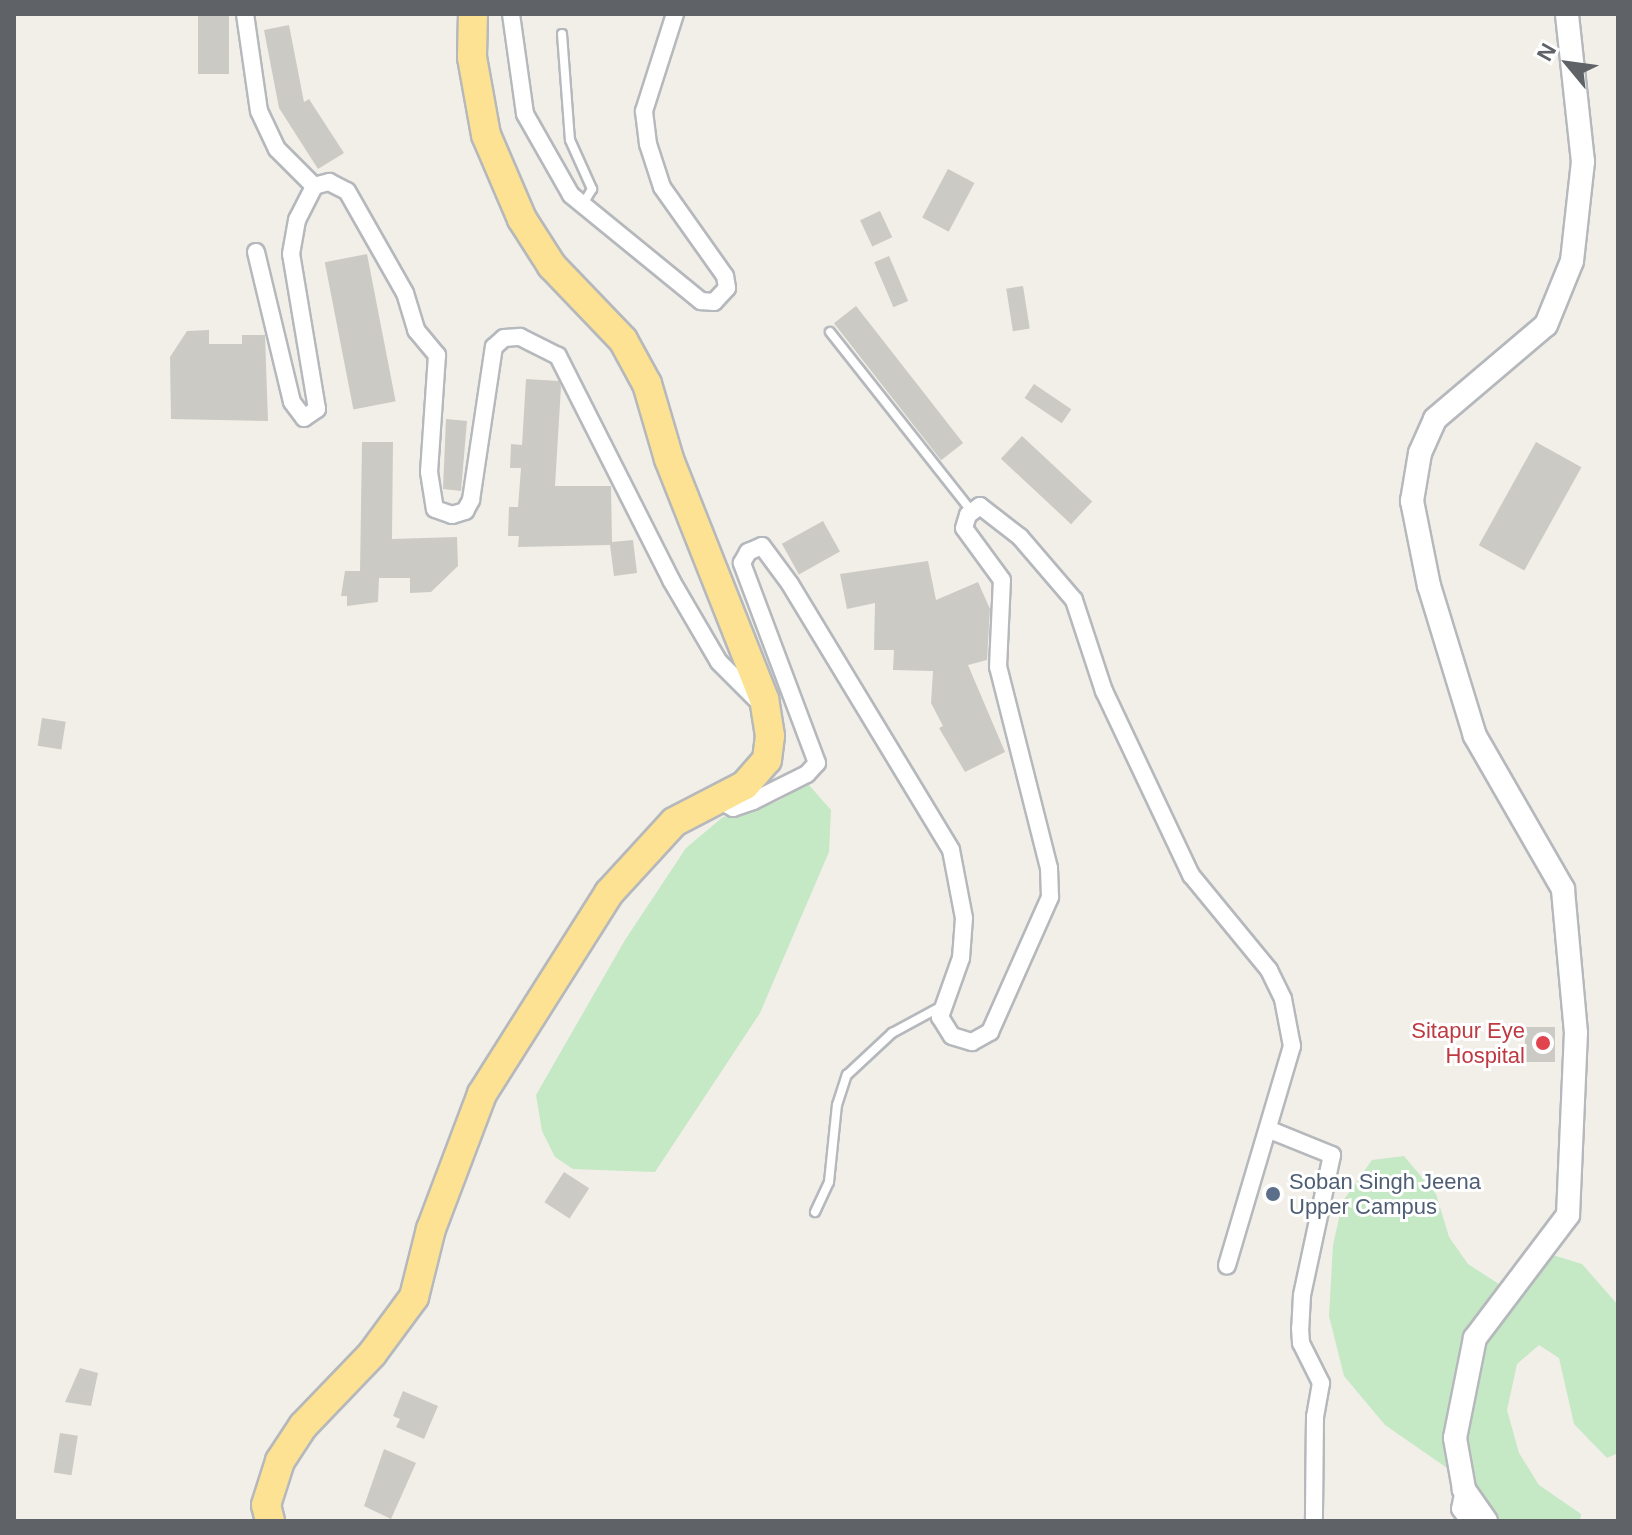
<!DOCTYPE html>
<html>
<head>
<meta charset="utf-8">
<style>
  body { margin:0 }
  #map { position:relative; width:1632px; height:1535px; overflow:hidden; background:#f1efe8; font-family:Arial,sans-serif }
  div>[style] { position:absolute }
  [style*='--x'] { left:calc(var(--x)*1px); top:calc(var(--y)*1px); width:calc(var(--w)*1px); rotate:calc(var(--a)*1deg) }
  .green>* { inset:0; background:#c5e8c5 }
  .building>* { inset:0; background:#cccac5; transform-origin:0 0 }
  .roads { filter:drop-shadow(2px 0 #b5b8bc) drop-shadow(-2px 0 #b5b8bc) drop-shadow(0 2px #b5b8bc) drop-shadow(0 -2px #b5b8bc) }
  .lane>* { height:8px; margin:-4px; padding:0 4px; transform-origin:4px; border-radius:4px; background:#fff }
  .street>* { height:16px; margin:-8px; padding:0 8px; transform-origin:8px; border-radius:8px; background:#fff }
  .secondary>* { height:22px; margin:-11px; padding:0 11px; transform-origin:11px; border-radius:11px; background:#fff }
  .highway>* { height:28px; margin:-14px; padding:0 14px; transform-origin:14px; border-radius:14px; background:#fde293 }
  .dots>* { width:22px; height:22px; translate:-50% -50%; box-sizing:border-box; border:4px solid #fff; border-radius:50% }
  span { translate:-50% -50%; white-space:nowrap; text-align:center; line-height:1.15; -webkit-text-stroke:6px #fff; paint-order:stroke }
  .health-label { font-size:22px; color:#be3a42 }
  .right { translate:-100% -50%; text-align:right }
  .service-label { font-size:22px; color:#4e5e75 }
  .left { translate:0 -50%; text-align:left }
  .frame { position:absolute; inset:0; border:16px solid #5f6368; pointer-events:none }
  .north { position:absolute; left:1528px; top:24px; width:80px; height:80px; -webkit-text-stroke:6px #fff; paint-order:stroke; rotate:299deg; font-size:22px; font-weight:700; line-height:32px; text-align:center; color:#5f6368 }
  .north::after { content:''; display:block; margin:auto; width:28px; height:36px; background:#5f6368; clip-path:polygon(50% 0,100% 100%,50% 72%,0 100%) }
</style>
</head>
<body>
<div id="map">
  <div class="green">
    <i style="clip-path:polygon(808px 784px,831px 810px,829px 852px,760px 1013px,655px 1172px,573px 1169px,555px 1157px,542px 1131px,536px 1095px,625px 940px,686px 848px,723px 817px,776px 802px)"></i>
    <i style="clip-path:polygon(1404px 1156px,1436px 1194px,1449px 1237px,1468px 1264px,1502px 1286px,1546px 1253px,1582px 1264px,1618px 1305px,1618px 1453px,1607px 1458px,1574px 1424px,1559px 1358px,1539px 1345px,1517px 1364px,1507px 1410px,1519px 1453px,1539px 1485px,1581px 1514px,1580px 1521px,1501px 1521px,1450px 1470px,1385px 1425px,1344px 1376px,1329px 1316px,1333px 1245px,1343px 1201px,1372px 1160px)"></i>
  </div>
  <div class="building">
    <i style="left:198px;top:14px;width:31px;height:60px"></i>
    <i style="clip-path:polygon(289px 25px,304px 102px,309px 99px,344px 153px,318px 169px,279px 108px,264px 30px)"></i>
    <i style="left:948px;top:169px;width:30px;height:55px;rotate:28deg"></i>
    <i style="left:880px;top:211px;width:29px;height:22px;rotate:65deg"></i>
    <i style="left:367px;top:254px;width:150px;height:43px;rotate:79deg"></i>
    <i style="left:889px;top:256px;width:49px;height:16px;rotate:67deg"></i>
    <i style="left:1023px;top:286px;width:43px;height:17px;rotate:81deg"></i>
    <i style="left:856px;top:306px;width:174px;height:28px;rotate:52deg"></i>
    <i style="clip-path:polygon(209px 330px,209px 344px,242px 344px,242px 335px,265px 335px,268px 421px,171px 419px,170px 357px,187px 331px)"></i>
    <i style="clip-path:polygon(526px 379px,559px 381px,561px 387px,555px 486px,611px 486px,612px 542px,633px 540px,637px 573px,614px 576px,610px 545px,518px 547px,519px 536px,508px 536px,509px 507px,518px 507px,521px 468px,510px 468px,511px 444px,522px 445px)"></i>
    <i style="left:1034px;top:384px;width:45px;height:17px;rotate:34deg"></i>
    <i style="clip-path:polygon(446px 419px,467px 421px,461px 491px,443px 489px)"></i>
    <i style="left:1022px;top:436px;width:96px;height:31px;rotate:43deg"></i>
    <i style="clip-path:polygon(362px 442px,393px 442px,392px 539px,457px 537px,458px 566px,431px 592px,410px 593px,410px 578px,379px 578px,378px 602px,347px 606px,347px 596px,341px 596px,345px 571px,360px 571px)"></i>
    <i style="left:1536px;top:442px;width:52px;height:118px;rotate:29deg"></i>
    <i style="left:823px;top:521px;width:35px;height:47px;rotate:61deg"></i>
    <i style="clip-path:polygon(928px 561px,936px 600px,978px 582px,990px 609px,987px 660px,968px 665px,1005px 752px,965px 772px,939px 728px,943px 726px,931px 703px,933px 671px,893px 670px,894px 650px,874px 650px,875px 603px,847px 609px,840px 574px)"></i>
    <i style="left:42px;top:718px;width:24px;height:28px;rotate:9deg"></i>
    <i style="left:1525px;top:1027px;width:30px;height:35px"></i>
    <i style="left:564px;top:1172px;width:30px;height:36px;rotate:33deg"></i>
    <i style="clip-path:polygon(80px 1368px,98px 1373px,91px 1406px,65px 1402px)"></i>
    <i style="clip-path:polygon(403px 1391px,438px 1406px,424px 1439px,396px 1427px,400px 1419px,393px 1416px)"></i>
    <i style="left:60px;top:1433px;width:18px;height:40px;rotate:9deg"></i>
    <i style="clip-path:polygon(384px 1449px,416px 1463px,391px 1519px,364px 1506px)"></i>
  </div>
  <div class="roads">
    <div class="lane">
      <i style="--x:562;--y:34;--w:106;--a:85.7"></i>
      <i style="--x:570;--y:140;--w:54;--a:65.8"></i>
      <i style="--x:592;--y:189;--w:17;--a:121"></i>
      <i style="--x:830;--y:332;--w:229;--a:51.7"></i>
      <i style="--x:815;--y:1212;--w:33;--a:-65"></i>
      <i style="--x:829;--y:1182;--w:77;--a:-84.1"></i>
      <i style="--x:837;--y:1105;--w:32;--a:-72"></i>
      <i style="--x:847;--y:1075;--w:62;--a:-43"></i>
      <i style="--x:892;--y:1033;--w:57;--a:-28.4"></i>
    </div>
    <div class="street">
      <i style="--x:245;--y:14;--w:98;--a:81.8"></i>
      <i style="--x:259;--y:111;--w:42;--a:64.7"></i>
      <i style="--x:277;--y:149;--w:52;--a:45"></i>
      <i style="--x:511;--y:14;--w:101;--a:82"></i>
      <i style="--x:525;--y:114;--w:93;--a:60.4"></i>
      <i style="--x:571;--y:195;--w:168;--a:39.2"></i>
      <i style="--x:701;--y:301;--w:13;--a:4"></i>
      <i style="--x:714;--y:302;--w:19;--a:-47"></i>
      <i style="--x:727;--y:288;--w:12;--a:-99"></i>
      <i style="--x:725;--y:276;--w:109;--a:-125.3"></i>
      <i style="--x:662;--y:187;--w:45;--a:-108"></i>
      <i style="--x:648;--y:144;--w:33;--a:-97"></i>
      <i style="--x:644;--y:111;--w:102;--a:-72.3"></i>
      <i style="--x:256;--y:252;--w:154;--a:76.5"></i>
      <i style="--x:292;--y:402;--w:20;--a:53"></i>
      <i style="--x:304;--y:418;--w:16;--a:-35"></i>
      <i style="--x:317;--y:409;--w:157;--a:-99.5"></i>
      <i style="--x:291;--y:254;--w:35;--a:-80"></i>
      <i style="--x:297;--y:220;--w:38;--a:-63"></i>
      <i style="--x:314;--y:186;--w:16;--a:-15"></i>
      <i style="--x:329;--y:182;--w:20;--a:27"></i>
      <i style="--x:347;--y:191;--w:117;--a:60.4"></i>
      <i style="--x:405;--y:293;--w:39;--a:73"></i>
      <i style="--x:416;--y:330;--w:33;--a:50"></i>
      <i style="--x:437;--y:355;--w:117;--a:93.9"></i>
      <i style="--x:429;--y:472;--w:37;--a:81"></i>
      <i style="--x:435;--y:509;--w:18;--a:19"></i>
      <i style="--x:452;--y:515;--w:14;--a:-17"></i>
      <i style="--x:465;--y:511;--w:13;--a:-61"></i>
      <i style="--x:471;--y:500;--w:155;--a:-81.5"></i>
      <i style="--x:494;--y:347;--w:13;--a:-42"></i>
      <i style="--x:504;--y:338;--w:16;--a:-4"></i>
      <i style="--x:520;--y:337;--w:42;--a:26.6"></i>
      <i style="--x:558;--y:356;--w:251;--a:63.2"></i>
      <i style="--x:671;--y:580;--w:95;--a:59.7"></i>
      <i style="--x:719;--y:662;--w:58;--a:45"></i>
      <i style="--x:720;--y:801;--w:15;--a:28"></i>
      <i style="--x:733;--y:808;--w:21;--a:-19"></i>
      <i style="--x:753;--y:801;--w:60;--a:-26.6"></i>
      <i style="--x:807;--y:774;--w:15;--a:-48"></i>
      <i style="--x:817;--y:763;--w:214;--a:-110.6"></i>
      <i style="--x:742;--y:563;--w:13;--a:-61"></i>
      <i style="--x:748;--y:552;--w:15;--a:-23"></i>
      <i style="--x:762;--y:546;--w:47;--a:53.6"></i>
      <i style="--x:790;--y:584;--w:311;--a:58.8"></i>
      <i style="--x:951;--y:850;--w:69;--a:79.2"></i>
      <i style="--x:964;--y:918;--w:40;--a:94.3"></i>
      <i style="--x:961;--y:958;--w:63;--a:109.6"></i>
      <i style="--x:940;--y:1017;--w:22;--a:58"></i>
      <i style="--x:952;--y:1036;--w:21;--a:17"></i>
      <i style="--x:972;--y:1042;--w:21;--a:-29"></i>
      <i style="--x:990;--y:1032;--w:148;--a:-66"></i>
      <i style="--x:1050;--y:897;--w:29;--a:-92"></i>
      <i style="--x:1049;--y:868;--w:207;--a:-104.2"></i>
      <i style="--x:998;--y:667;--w:87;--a:-87.4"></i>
      <i style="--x:1002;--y:580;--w:64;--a:-126.2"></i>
      <i style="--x:964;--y:528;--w:14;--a:-73"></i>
      <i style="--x:968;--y:515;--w:15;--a:-37"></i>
      <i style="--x:980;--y:506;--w:51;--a:37.8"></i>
      <i style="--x:1020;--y:537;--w:83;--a:49.4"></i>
      <i style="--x:1074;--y:600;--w:96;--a:71.8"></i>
      <i style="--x:1104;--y:691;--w:204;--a:64.7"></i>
      <i style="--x:1191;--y:875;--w:123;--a:50.6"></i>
      <i style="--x:1269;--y:970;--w:32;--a:64"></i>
      <i style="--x:1283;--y:999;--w:48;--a:79.2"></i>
      <i style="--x:1292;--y:1046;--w:229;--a:106.5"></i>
      <i style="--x:1270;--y:1130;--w:67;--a:22"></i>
      <i style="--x:1332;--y:1155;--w:143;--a:102.1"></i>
      <i style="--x:1302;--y:1295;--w:33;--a:93"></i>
      <i style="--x:1300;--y:1328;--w:15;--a:86"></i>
      <i style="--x:1301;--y:1343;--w:45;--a:63.4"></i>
      <i style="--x:1321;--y:1383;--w:35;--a:100"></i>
      <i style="--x:1315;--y:1417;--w:104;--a:90.6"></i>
      <i style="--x:1464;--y:1489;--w:20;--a:101"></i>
      <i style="--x:1460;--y:1509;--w:15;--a:53"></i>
    </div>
    <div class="secondary">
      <i style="--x:1486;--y:1521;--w:39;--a:-125"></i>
      <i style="--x:1464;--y:1489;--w:52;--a:-100"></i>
      <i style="--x:1455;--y:1438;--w:102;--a:-78.7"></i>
      <i style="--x:1475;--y:1338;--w:154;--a:-52.9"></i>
      <i style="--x:1568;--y:1215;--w:182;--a:-87.5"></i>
      <i style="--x:1576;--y:1033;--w:145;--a:-95.2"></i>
      <i style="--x:1563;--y:889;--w:177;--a:-119.9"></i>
      <i style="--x:1475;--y:736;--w:157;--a:-107"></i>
      <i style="--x:1429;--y:586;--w:87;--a:-101.3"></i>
      <i style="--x:1412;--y:501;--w:49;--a:-80.5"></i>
      <i style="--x:1420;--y:453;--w:37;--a:-66"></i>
      <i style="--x:1435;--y:419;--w:145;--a:-40.3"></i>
      <i style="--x:1546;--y:325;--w:69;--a:-67.9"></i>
      <i style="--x:1572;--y:261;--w:100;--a:-83.7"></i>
      <i style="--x:1583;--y:162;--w:149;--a:-96.2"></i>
    </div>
    <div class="highway">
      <i style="--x:270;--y:1521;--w:16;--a:-104"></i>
      <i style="--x:266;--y:1505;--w:46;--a:-72.3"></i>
      <i style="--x:280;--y:1461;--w:42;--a:-56.7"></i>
      <i style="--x:303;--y:1426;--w:100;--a:-46.2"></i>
      <i style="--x:372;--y:1354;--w:71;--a:-53.6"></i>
      <i style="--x:414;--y:1297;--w:70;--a:-76"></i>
      <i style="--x:431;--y:1229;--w:144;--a:-69.3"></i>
      <i style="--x:482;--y:1094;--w:238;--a:-57.7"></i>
      <i style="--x:609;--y:893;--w:96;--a:-47.5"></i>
      <i style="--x:674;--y:822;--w:80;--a:-27.5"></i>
      <i style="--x:745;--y:785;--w:33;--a:-49"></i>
      <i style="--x:767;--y:760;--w:24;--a:-83"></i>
      <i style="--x:770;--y:736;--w:37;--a:-99"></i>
      <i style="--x:764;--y:699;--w:258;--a:-111.6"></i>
      <i style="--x:669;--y:459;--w:78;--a:-106.3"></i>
      <i style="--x:647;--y:384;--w:50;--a:-118.6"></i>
      <i style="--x:623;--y:340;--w:103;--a:-133.8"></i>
      <i style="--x:552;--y:266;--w:56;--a:-122.6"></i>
      <i style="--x:522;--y:219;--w:91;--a:-113.2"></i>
      <i style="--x:486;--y:135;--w:79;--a:-100.2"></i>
      <i style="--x:472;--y:57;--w:43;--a:-88.7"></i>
    </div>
  </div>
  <div class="dots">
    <i style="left:1543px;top:1043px;background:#e0444e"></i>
    <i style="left:1273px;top:1194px;background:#5c6f8a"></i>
  </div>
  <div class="health-label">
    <span class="right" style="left:1525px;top:1043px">Sitapur Eye<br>Hospital</span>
  </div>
  <div class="service-label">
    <span class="left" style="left:1289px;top:1194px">Soban Singh Jeena<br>Upper Campus</span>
  </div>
  <div class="frame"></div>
  <div class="north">N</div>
</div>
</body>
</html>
